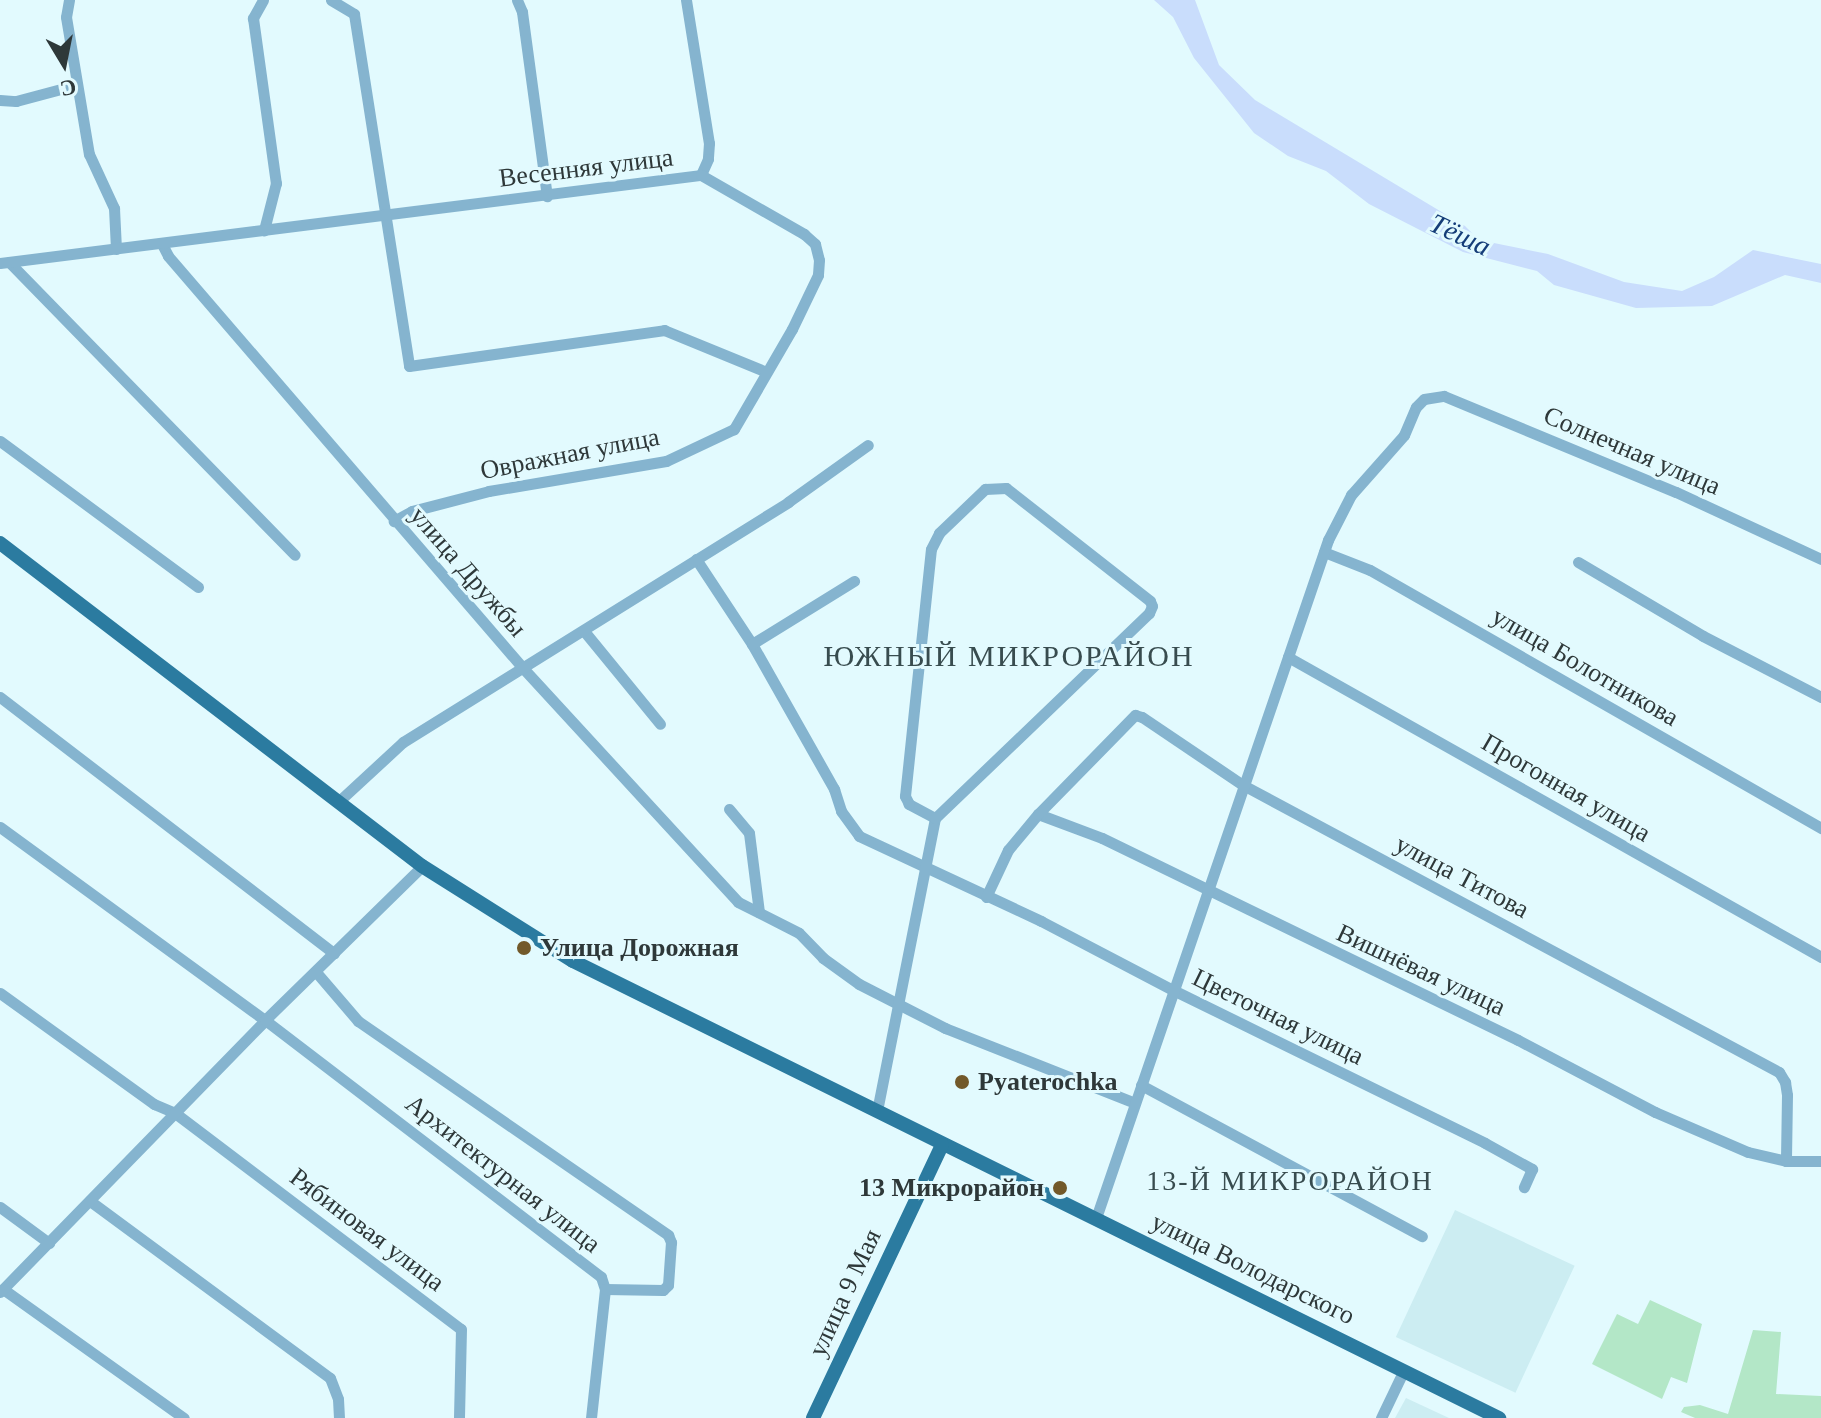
<!DOCTYPE html>
<html>
<head>
<meta charset="utf-8">
<style>
  body { margin:0 }
  #map { position:relative; width:1821px; height:1418px; overflow:hidden; background:#e2fafe; font-family:"Times New Roman",serif }
  div>[style] { position:absolute }
  [style*='--x'] { left:calc(var(--x)*1px); top:calc(var(--y)*1px); width:calc(var(--w)*1px); rotate:calc(var(--a)*1deg) }
  .built>* { inset:0; background:#ccedf2; transform-origin:0 0 }
  .green>* { inset:0; background:#b3e7c7 }
  .water>* { inset:0; background:#c9ddfc }
  .minor>* { height:11px; margin:-5.5px; padding:0 5.5px; transform-origin:5.5px; border-radius:5.5px; background:#85b4cf }
  .major>* { height:14px; margin:-7px; padding:0 7px; transform-origin:7px; border-radius:7px; background:#2b7ba0 }
  .dots>* { width:22px; height:22px; translate:-50% -50%; box-sizing:border-box; border:4px solid #e2fafe; border-radius:50% }
  span { translate:-50% -50%; white-space:nowrap; text-align:center; line-height:1.15; -webkit-text-stroke:6px #e2fafe; paint-order:stroke }
  .street-label { font-size:26px; color:#2e3839 }
  .poi-label { font-size:26px; color:#2e3839; font-weight:700 }
  .left { translate:0 -50%; text-align:left }
  .right { translate:-100% -50%; text-align:right }
  .water-label { font-size:28px; color:#153d78; font-style:italic }
  .neighbourhood-label { font-size:28px; color:#384c4f; letter-spacing:2px }
  .quarter-label { font-size:30px; color:#384c4f; letter-spacing:2px }
  .north { position:absolute; left:24px; top:24px; width:80px; height:80px; -webkit-text-stroke:6px #e2fafe; paint-order:stroke; rotate:170deg; font-size:22px; font-weight:700; line-height:32px; text-align:center; color:#2e3839 }
  .north::after { content:''; display:block; margin:auto; width:28px; height:36px; background:#2e3839; clip-path:polygon(50% 0,100% 100%,50% 72%,0 100%) }
</style>
</head>
<body>
<div id="map">
  <div class="built">
    <i style="left:1455px;top:1210px;width:132px;height:140px;rotate:25deg"></i>
    <i style="clip-path:polygon(1406px 1398px,1449px 1418px,1395px 1418px)"></i>
  </div>
  <div class="green">
    <i style="clip-path:polygon(1650px 1300px,1702px 1324px,1687px 1383px,1671px 1377px,1662px 1399px,1592px 1364px,1617px 1314px,1638px 1324px)"></i>
    <i style="clip-path:polygon(1753px 1330px,1781px 1332px,1776px 1394px,1821px 1396px,1821px 1418px,1695px 1418px,1681px 1412px,1684px 1407px,1700px 1405px,1728px 1414px)"></i>
  </div>
  <div class="water">
    <i style="clip-path:polygon(1154px 0,1195px 0,1219px 65px,1255px 100px,1465px 226px,1479px 240px,1548px 254px,1624px 282px,1682px 291px,1714px 277px,1753px 250px,1821px 264px,1821px 283px,1785px 275px,1712px 306px,1636px 308px,1554px 285px,1537px 271px,1463px 252px,1369px 204px,1326px 171px,1288px 156px,1254px 133px,1194px 58px,1173px 17px)"></i>
  </div>
  <div class="minor">
    <i style="--x:69;--y:0;--w:17;--a:100"></i>
    <i style="--x:66;--y:17;--w:139;--a:80.5"></i>
    <i style="--x:89;--y:154;--w:60;--a:65.2"></i>
    <i style="--x:114;--y:208;--w:41;--a:87.2"></i>
    <i style="--x:263;--y:0;--w:21;--a:119"></i>
    <i style="--x:253;--y:18;--w:167;--a:82.1"></i>
    <i style="--x:276;--y:183;--w:49;--a:104.3"></i>
    <i style="--x:331;--y:0;--w:27;--a:31"></i>
    <i style="--x:354;--y:14;--w:356;--a:81.1"></i>
    <i style="--x:409;--y:366;--w:258;--a:-8"></i>
    <i style="--x:664;--y:330;--w:108;--a:22.3"></i>
    <i style="--x:517;--y:0;--w:13;--a:67"></i>
    <i style="--x:522;--y:12;--w:186;--a:82.3"></i>
    <i style="--x:686;--y:0;--w:145;--a:80.9"></i>
    <i style="--x:709;--y:143;--w:16;--a:94"></i>
    <i style="--x:708;--y:159;--w:17;--a:114"></i>
    <i style="--x:0;--y:100;--w:16;--a:4"></i>
    <i style="--x:16;--y:101;--w:62;--a:-14.9"></i>
    <i style="--x:162;--y:244;--w:13;--a:63"></i>
    <i style="--x:168;--y:256;--w:542;--a:49.26"></i>
    <i style="--x:522;--y:667;--w:319;--a:47.4"></i>
    <i style="--x:738;--y:902;--w:68;--a:26.9"></i>
    <i style="--x:799;--y:933;--w:35;--a:46"></i>
    <i style="--x:823;--y:958;--w:44;--a:35.8"></i>
    <i style="--x:859;--y:984;--w:97;--a:27.1"></i>
    <i style="--x:945;--y:1028;--w:204;--a:21.5"></i>
    <i style="--x:9;--y:262;--w:409;--a:45.7"></i>
    <i style="--x:0;--y:263;--w:707;--a:-7.16"></i>
    <i style="--x:701;--y:175;--w:119;--a:29.8"></i>
    <i style="--x:804;--y:234;--w:15;--a:42"></i>
    <i style="--x:815;--y:244;--w:16;--a:76"></i>
    <i style="--x:819;--y:260;--w:15;--a:94"></i>
    <i style="--x:818;--y:275;--w:60;--a:115.7"></i>
    <i style="--x:792;--y:329;--w:116;--a:120.1"></i>
    <i style="--x:734;--y:429;--w:75;--a:154.8"></i>
    <i style="--x:666;--y:461;--w:180;--a:170.4"></i>
    <i style="--x:489;--y:491;--w:80;--a:165.4"></i>
    <i style="--x:412;--y:511;--w:21;--a:151"></i>
    <i style="--x:0;--y:441;--w:246;--a:36.4"></i>
    <i style="--x:1324;--y:552;--w:49;--a:21.4"></i>
    <i style="--x:1370;--y:570;--w:520;--a:29.77"></i>
    <i style="--x:696;--y:559;--w:102;--a:56.6"></i>
    <i style="--x:752;--y:644;--w:167;--a:60.5"></i>
    <i style="--x:834;--y:789;--w:23;--a:72"></i>
    <i style="--x:841;--y:811;--w:31;--a:54"></i>
    <i style="--x:859;--y:836;--w:201;--a:25"></i>
    <i style="--x:1041;--y:921;--w:149;--a:27.6"></i>
    <i style="--x:1173;--y:990;--w:347;--a:26.1"></i>
    <i style="--x:1485;--y:1143;--w:54;--a:29"></i>
    <i style="--x:1532;--y:1169;--w:20;--a:114"></i>
    <i style="--x:1578;--y:562;--w:145;--a:30.6"></i>
    <i style="--x:1703;--y:636;--w:133;--a:27.3"></i>
    <i style="--x:584;--y:631;--w:120;--a:50.7"></i>
    <i style="--x:752;--y:644;--w:120;--a:-31.7"></i>
    <i style="--x:1288;--y:657;--w:612;--a:29.37"></i>
    <i style="--x:0;--y:697;--w:421;--a:37.5"></i>
    <i style="--x:338;--y:802;--w:88;--a:-42.7"></i>
    <i style="--x:403;--y:742;--w:454;--a:-31.9"></i>
    <i style="--x:788;--y:502;--w:98;--a:-35.5"></i>
    <i style="--x:729;--y:809;--w:31;--a:50"></i>
    <i style="--x:749;--y:833;--w:80;--a:82.8"></i>
    <i style="--x:1038;--y:814;--w:68;--a:20.6"></i>
    <i style="--x:1102;--y:838;--w:462;--a:25.9"></i>
    <i style="--x:1518;--y:1040;--w:155;--a:27.7"></i>
    <i style="--x:1655;--y:1112;--w:101;--a:23.3"></i>
    <i style="--x:1748;--y:1152;--w:39;--a:13"></i>
    <i style="--x:1786;--y:1161;--w:35;--a:0"></i>
    <i style="--x:0;--y:827;--w:328;--a:36.1"></i>
    <i style="--x:265;--y:1020;--w:423;--a:37.4"></i>
    <i style="--x:601;--y:1277;--w:13;--a:72"></i>
    <i style="--x:605;--y:1289;--w:130;--a:96.2"></i>
    <i style="--x:986;--y:897;--w:52;--a:-64.9"></i>
    <i style="--x:1008;--y:850;--w:47;--a:-50.2"></i>
    <i style="--x:1038;--y:814;--w:139;--a:-45.6"></i>
    <i style="--x:1135;--y:715;--w:7;--a:16"></i>
    <i style="--x:1142;--y:717;--w:122;--a:34"></i>
    <i style="--x:1243;--y:785;--w:608;--a:28.17"></i>
    <i style="--x:1779;--y:1072;--w:12;--a:59"></i>
    <i style="--x:1785;--y:1082;--w:13;--a:81"></i>
    <i style="--x:1787;--y:1095;--w:66;--a:90.9"></i>
    <i style="--x:316;--y:972;--w:65;--a:49.4"></i>
    <i style="--x:358;--y:1021;--w:377;--a:34.6"></i>
    <i style="--x:668;--y:1235;--w:8;--a:67"></i>
    <i style="--x:671;--y:1242;--w:43;--a:94"></i>
    <i style="--x:668;--y:1285;--w:7;--a:135"></i>
    <i style="--x:663;--y:1290;--w:58;--a:-179"></i>
    <i style="--x:0;--y:993;--w:190;--a:35.8"></i>
    <i style="--x:154;--y:1104;--w:23;--a:23"></i>
    <i style="--x:175;--y:1113;--w:358;--a:37.1"></i>
    <i style="--x:461;--y:1329;--w:89;--a:91.3"></i>
    <i style="--x:1141;--y:1085;--w:319;--a:28.3"></i>
    <i style="--x:877;--y:1111;--w:299;--a:-78.8"></i>
    <i style="--x:935;--y:818;--w:30;--a:-152"></i>
    <i style="--x:909;--y:804;--w:9;--a:-117"></i>
    <i style="--x:905;--y:796;--w:248;--a:-84"></i>
    <i style="--x:931;--y:549;--w:18;--a:-63"></i>
    <i style="--x:939;--y:533;--w:64;--a:-43.7"></i>
    <i style="--x:985;--y:489;--w:21;--a:-3"></i>
    <i style="--x:1006;--y:488;--w:183;--a:38.1"></i>
    <i style="--x:1150;--y:601;--w:5;--a:68"></i>
    <i style="--x:1152;--y:606;--w:8;--a:113"></i>
    <i style="--x:1149;--y:613;--w:296;--a:136.2"></i>
    <i style="--x:90;--y:1201;--w:298;--a:36.4"></i>
    <i style="--x:330;--y:1378;--w:22;--a:69"></i>
    <i style="--x:338;--y:1399;--w:19;--a:87"></i>
    <i style="--x:0;--y:1207;--w:61;--a:36.3"></i>
    <i style="--x:1096;--y:1218;--w:717;--a:-71.11"></i>
    <i style="--x:1328;--y:540;--w:51;--a:-62.9"></i>
    <i style="--x:1351;--y:495;--w:80;--a:-48.5"></i>
    <i style="--x:1404;--y:435;--w:30;--a:-67"></i>
    <i style="--x:1416;--y:407;--w:11;--a:-45"></i>
    <i style="--x:1424;--y:399;--w:20;--a:-9"></i>
    <i style="--x:1444;--y:396;--w:251;--a:22.5"></i>
    <i style="--x:1676;--y:492;--w:160;--a:24.8"></i>
    <i style="--x:3;--y:1289;--w:222;--a:35.5"></i>
    <i style="--x:0;--y:1292;--w:380;--a:-45.7"></i>
    <i style="--x:265;--y:1020;--w:220;--a:-44.4"></i>
    <i style="--x:1381;--y:1418;--w:53;--a:-64.4"></i>
  </div>
  <div class="major">
    <i style="--x:0;--y:543;--w:531;--a:37.43"></i>
    <i style="--x:422;--y:866;--w:178;--a:32.2"></i>
    <i style="--x:573;--y:961;--w:1033;--a:26.27"></i>
    <i style="--x:813;--y:1418;--w:302;--a:-64.7"></i>
  </div>
  <div class="dots">
    <i style="left:524px;top:948px;background:#72592a"></i>
    <i style="left:962px;top:1082px;background:#72592a"></i>
    <i style="left:1060px;top:1188px;background:#72592a"></i>
  </div>
  <div class="street-label">
    <span style="left:586px;top:168px;rotate:-7deg">Весенняя улица</span>
    <span style="left:1632px;top:451px;rotate:23deg">Солнечная улица</span>
    <span style="left:570px;top:454px;rotate:-11deg">Овражная улица</span>
    <span style="left:468px;top:572px;rotate:49deg">улица Дружбы</span>
    <span style="left:1585px;top:667px;rotate:30deg">улица Болотникова</span>
    <span style="left:1566px;top:788px;rotate:30deg">Прогонная улица</span>
    <span style="left:1462px;top:877px;rotate:28deg">улица Титова</span>
    <span style="left:1421px;top:970px;rotate:25deg">Вишнёвая улица</span>
    <span style="left:1278px;top:1017px;rotate:26deg">Цветочная улица</span>
    <span style="left:503px;top:1174px;rotate:38deg">Архитектурная улица</span>
    <span style="left:367px;top:1230px;rotate:37deg">Рябиновая улица</span>
    <span style="left:1253px;top:1269px;rotate:26deg">улица Володарского</span>
    <span style="left:845px;top:1293px;rotate:-65deg">улица 9 Мая</span>
  </div>
  <div class="poi-label">
    <span class="left" style="left:540px;top:948px">Улица Дорожная</span>
    <span class="left" style="left:978px;top:1082px">Pyaterochka</span>
    <span class="right" style="left:1044px;top:1188px">13 Микрорайон</span>
  </div>
  <div class="water-label">
    <span style="left:1460px;top:235px;rotate:25deg">Тёша</span>
  </div>
  <div class="neighbourhood-label">
    <span style="left:1290px;top:1181px">13-Й МИКРОРАЙОН</span>
  </div>
  <div class="quarter-label">
    <span style="left:1009px;top:656px">ЮЖНЫЙ МИКРОРАЙОН</span>
  </div>
  <div class="north">С</div>
</div>
</body>
</html>
